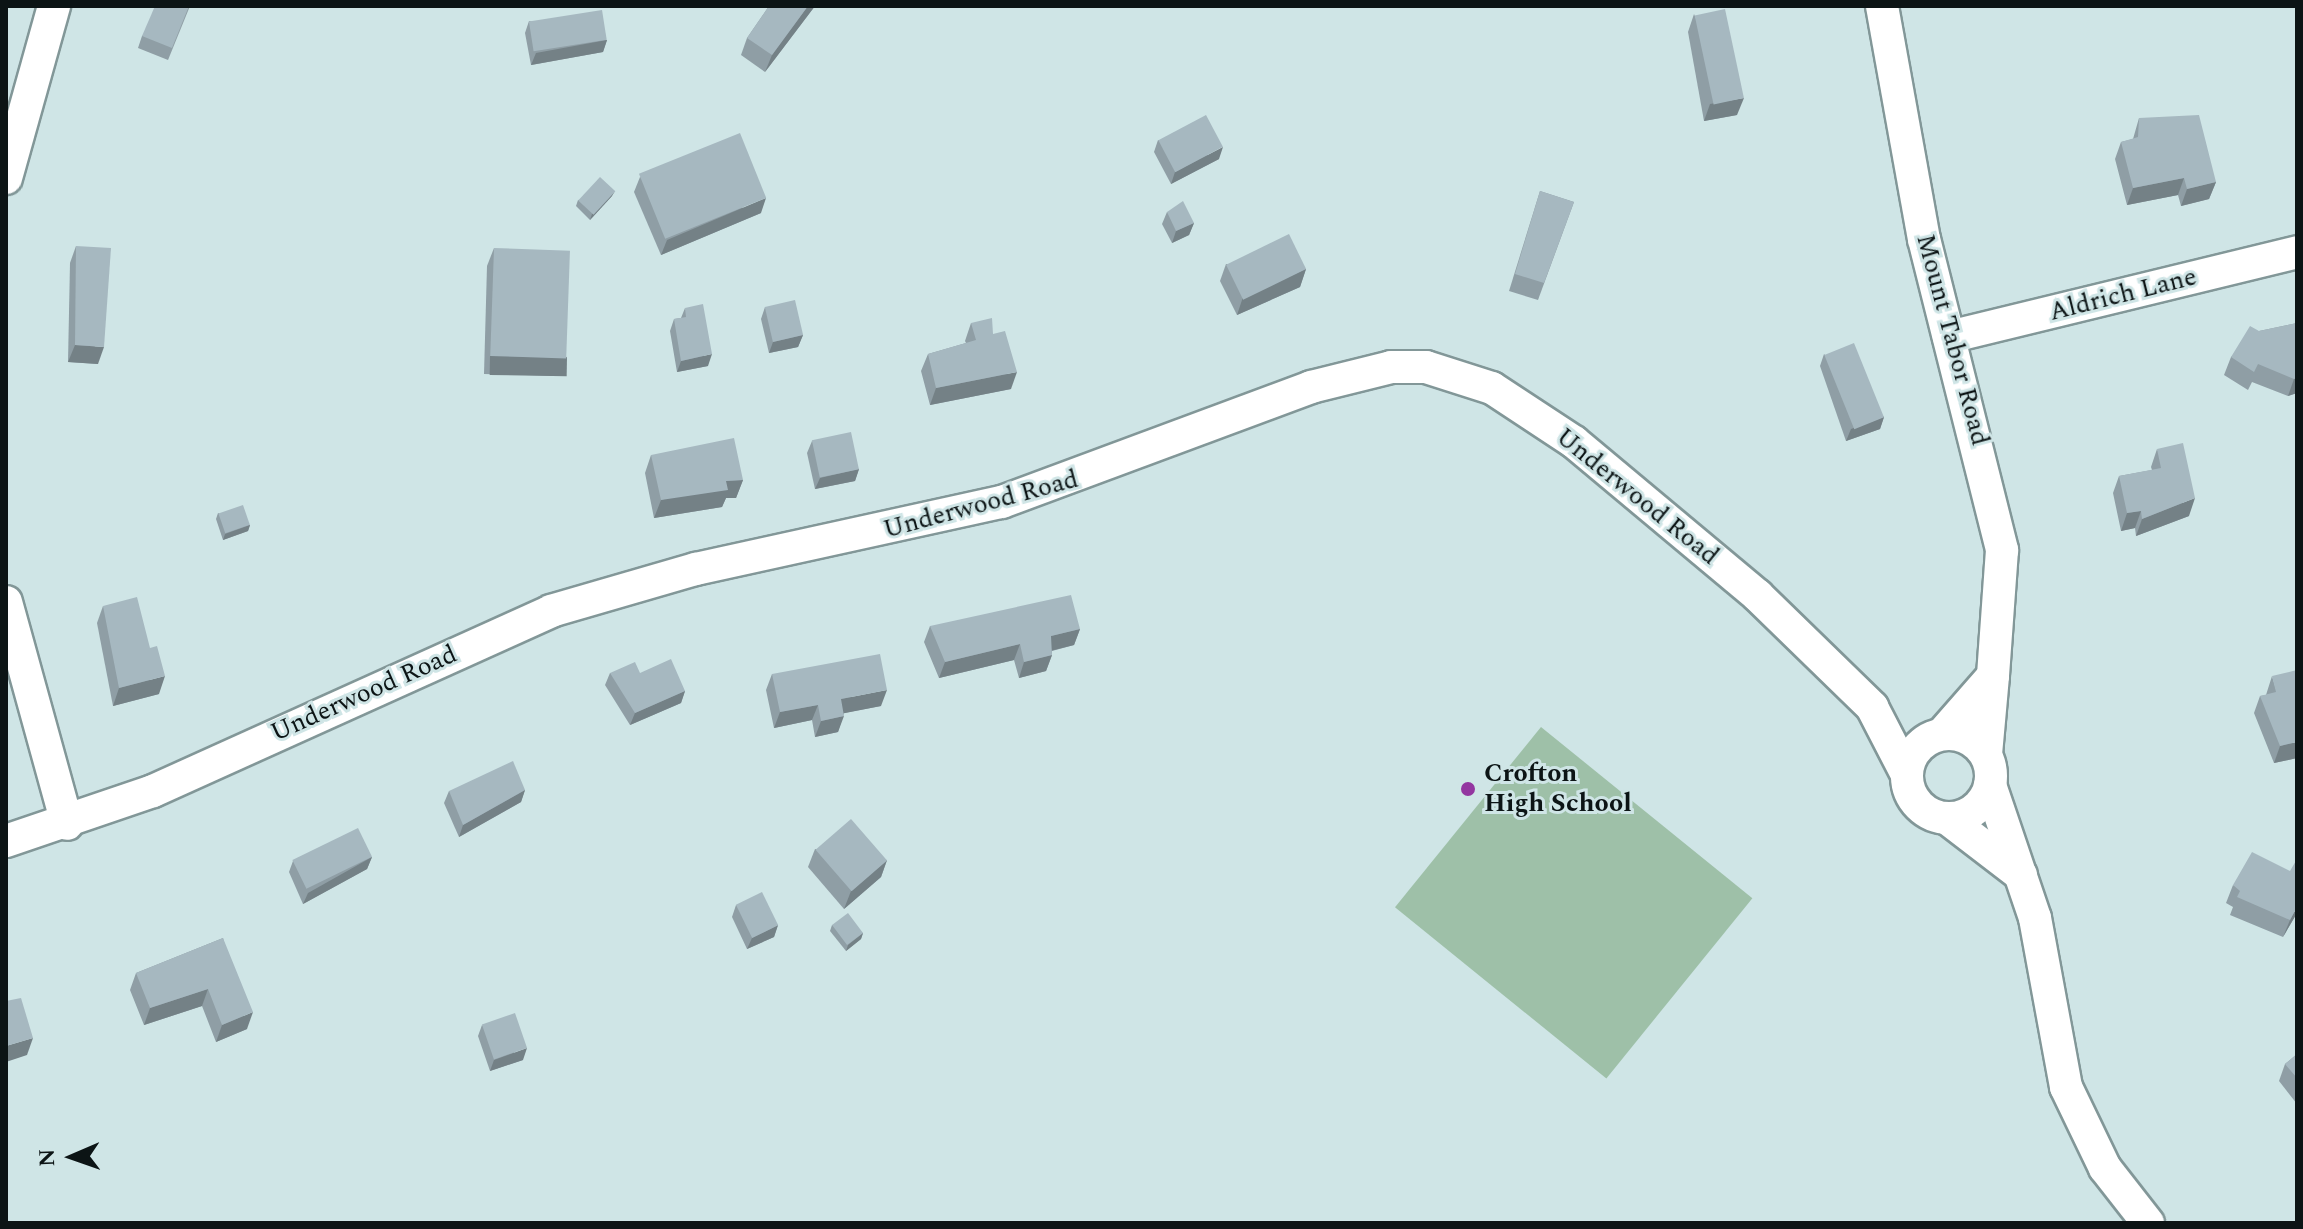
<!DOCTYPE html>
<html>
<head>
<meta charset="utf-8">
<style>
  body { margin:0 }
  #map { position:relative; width:2303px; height:1229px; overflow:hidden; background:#cfe5e6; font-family:Spectral,serif }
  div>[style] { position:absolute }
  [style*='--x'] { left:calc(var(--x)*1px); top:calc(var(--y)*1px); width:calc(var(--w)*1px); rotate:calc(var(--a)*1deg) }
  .green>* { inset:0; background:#9ec0a8; transform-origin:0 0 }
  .roads { filter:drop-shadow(2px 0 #829798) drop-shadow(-2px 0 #829798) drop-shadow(0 2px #829798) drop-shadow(0 -2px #829798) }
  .minor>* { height:32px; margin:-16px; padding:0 16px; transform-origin:16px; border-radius:16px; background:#fff }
  .minor>.ring { margin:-16px; padding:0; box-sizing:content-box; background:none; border:32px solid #fff; border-radius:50% }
  .wall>* { inset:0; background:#8f9ea5 }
  .shaded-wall>* { inset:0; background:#748186; transform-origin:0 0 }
  .building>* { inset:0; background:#a6b8c0; transform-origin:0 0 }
  .dots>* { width:22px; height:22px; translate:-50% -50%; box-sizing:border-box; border:4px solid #cfe5e6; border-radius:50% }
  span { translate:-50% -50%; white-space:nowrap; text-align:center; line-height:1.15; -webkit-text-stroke:6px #cfe5e6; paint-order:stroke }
  .street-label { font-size:26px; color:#0c1415 }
  .poi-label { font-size:26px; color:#0c1415; font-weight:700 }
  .left { translate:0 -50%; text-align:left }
  .frame { position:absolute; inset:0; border:8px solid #0c1415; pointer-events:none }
  .north { position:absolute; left:32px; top:1117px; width:80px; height:80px; -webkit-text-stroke:6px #cfe5e6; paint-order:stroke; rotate:268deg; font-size:22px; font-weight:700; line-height:32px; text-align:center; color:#0c1415 }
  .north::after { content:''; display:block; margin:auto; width:28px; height:36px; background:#0c1415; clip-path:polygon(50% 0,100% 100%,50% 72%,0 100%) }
</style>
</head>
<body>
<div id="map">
  <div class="green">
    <i style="left:1541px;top:727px;width:272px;height:232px;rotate:39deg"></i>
  </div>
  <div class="roads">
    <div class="minor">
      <i style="--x:1882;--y:6;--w:237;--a:79.8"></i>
      <i style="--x:1924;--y:239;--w:321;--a:75.9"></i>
      <i style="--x:2002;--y:550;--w:126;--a:94.1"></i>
      <i style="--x:6;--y:178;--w:179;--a:-74.4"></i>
      <i style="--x:1949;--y:337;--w:358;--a:-13.7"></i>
      <i style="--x:6;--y:602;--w:230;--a:74.6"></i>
      <i class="ring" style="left:1907px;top:734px;width:52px;height:52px"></i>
      <i style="--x:1942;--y:734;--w:77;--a:-48.7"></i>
      <i style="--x:1993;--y:676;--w:79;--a:95.1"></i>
      <i style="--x:1990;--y:785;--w:140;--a:71.3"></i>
      <i style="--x:2035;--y:918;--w:172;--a:79.6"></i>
      <i style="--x:2066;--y:1087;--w:90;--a:64.3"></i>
      <i style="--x:2105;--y:1168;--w:70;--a:52"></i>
      <i style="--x:1948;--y:819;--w:92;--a:37.5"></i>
      <i style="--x:6;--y:841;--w:155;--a:-18.8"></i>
      <i style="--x:153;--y:791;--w:437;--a:-24.3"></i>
      <i style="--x:551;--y:611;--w:151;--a:-16.2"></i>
      <i style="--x:696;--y:569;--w:313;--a:-12.4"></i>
      <i style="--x:1002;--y:502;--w:330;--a:-20.4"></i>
      <i style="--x:1311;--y:387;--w:82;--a:-14"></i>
      <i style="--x:1391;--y:367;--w:35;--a:0"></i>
      <i style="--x:1426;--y:367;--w:69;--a:17.7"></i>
      <i style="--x:1492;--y:388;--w:98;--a:33.4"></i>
      <i style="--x:1574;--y:442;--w:239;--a:39.9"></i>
      <i style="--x:1757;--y:595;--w:161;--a:44.2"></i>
      <i style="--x:1872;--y:707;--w:74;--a:62.7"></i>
    </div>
  </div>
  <div class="wall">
    <i style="clip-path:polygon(190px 6px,168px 60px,138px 48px,142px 36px)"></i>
    <i style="clip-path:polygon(769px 6px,815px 6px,765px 72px,741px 55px,747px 38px)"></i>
    <i style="clip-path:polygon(1694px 14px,1737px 115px,1704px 121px,1688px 32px)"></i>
    <i style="clip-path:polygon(529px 21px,607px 40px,603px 52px,531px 65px,525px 33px)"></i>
    <i style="clip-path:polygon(2139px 118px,2216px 182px,2209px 199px,2181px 206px,2178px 195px,2127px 205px,2115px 159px,2121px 142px,2133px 139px)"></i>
    <i style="clip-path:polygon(1158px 140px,1219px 159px,1171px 184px,1154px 152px)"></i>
    <i style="clip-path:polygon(640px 177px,761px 213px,661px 255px,634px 192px)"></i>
    <i style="clip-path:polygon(1540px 191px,1574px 202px,1538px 300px,1509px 291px)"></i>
    <i style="clip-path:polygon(612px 196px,590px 220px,576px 206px,578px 200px)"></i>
    <i style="clip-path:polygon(1167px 212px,1194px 223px,1189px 235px,1172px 243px,1162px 224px)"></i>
    <i style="clip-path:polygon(76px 246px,98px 364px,68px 362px,70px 263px)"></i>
    <i style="clip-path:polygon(494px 248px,567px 358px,561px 376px,484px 374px,487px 266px)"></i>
    <i style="clip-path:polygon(1226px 264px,1306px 269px,1300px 287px,1237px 315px,1220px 281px)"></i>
    <i style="clip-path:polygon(765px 307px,803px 335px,798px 347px,769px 353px,761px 319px)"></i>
    <i style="clip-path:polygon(685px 308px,708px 366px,677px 372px,670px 331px,674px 319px,681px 318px)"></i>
    <i style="clip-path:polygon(971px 323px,993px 334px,1011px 389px,930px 405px,921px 371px,928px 354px,966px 343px,965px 341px)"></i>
    <i style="clip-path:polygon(2297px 323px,2297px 393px,2288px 396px,2252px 382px,2248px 390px,2224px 375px,2231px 357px,2259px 331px)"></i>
    <i style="clip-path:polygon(1824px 354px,1884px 417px,1880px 429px,1846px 441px,1820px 366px)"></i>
    <i style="clip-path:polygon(812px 441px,859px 469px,855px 481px,815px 489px,807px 453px)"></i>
    <i style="clip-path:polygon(2157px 449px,2189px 516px,2136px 536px,2135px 528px,2121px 531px,2113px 493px,2119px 476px,2152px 470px,2151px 467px)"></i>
    <i style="clip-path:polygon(651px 455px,743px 480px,736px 498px,726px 498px,722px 507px,654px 518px,645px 473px)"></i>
    <i style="clip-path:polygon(218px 513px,250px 525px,248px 531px,223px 540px,216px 519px)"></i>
    <i style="clip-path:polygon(103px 606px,159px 694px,113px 706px,97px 623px)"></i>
    <i style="clip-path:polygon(930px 626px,1080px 629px,1074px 645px,1052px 651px,1052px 655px,1046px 671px,1019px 678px,1014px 660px,939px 678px,924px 642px)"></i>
    <i style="clip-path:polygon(610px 673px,640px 673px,685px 691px,681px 703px,630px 725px,605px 685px)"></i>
    <i style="clip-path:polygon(772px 674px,881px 706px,844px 713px,838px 732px,815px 737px,812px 720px,774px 728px,766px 690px)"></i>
    <i style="clip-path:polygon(2272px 676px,2297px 758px,2274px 763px,2254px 713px,2260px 696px,2266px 695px)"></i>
    <i style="clip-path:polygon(525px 790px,521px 802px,459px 837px,444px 803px,449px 791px)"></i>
    <i style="clip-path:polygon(815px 849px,887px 860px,881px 877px,844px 909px,808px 867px)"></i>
    <i style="clip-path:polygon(372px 857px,367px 869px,303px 904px,289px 872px,293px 861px)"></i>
    <i style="clip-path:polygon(2233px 885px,2297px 913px,2283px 937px,2230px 915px,2233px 907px,2226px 903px)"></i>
    <i style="clip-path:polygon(736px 905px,778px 925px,774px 937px,747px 949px,732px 917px)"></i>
    <i style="clip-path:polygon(832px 925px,863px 933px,861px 939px,846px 951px,830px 931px)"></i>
    <i style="clip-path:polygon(223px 938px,247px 1029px,216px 1042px,202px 1006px,144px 1025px,130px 990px,136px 973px)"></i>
    <i style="clip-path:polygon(482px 1025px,523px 1060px,490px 1071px,478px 1036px)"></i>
    <i style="clip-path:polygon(2297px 1054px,2297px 1104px,2279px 1081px,2285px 1064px)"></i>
  </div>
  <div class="shaded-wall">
    <i style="clip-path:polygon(808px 6px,815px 6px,765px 72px,772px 55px)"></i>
    <i style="clip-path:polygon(607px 40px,603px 52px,531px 65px,536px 53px)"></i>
    <i style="clip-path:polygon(1744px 98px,1737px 115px,1704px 121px,1710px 104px)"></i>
    <i style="clip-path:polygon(1223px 147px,1219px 159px,1171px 184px,1175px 172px)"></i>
    <i style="clip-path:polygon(2184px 178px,2178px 195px,2127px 205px,2133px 188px)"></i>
    <i style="clip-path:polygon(2216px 182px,2209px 199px,2181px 206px,2187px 189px)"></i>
    <i style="clip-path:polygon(615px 191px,612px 196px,590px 220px,592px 214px)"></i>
    <i style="clip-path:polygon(766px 198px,761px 213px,661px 255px,667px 240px)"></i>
    <i style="clip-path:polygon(1194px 223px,1189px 235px,1172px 243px,1176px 231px)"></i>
    <i style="clip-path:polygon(1306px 269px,1300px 287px,1237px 315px,1243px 297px)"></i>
    <i style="clip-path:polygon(803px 335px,798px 347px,769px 353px,773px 342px)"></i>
    <i style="clip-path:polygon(75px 345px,104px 347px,98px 364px,68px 362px)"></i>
    <i style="clip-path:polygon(712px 354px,708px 366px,677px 372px,681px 361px)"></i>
    <i style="left:490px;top:356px;width:77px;height:19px;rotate:1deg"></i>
    <i style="clip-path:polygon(1017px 372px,1011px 389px,930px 405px,936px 388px)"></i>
    <i style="clip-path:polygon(2297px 378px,2297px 393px,2288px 396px,2294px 379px)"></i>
    <i style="clip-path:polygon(1884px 417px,1880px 429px,1846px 441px,1851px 429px)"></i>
    <i style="clip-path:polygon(859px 469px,855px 481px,815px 489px,820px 478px)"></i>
    <i style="clip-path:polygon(743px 480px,736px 498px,726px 498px,722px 507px,654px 518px,661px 500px,726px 481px)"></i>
    <i style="clip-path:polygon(2195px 498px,2189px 516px,2136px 536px,2142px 519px)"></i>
    <i style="clip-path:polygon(2141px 511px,2135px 528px,2121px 531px,2127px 513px)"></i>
    <i style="clip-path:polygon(250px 525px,248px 531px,223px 540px,225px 534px)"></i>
    <i style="clip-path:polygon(1080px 629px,1074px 645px,1046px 652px,1051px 636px)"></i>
    <i style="clip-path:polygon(1020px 644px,1014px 660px,939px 678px,945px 662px)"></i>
    <i style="clip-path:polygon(1052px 655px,1046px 671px,1019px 678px,1024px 662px)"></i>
    <i style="clip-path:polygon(165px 676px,159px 694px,113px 706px,119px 688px)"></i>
    <i style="clip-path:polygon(887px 690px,881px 706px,835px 715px,841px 699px)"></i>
    <i style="clip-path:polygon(685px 691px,681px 703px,630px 725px,635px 713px)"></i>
    <i style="clip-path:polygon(818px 705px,812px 720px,774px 728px,780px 712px)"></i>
    <i style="clip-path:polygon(844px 716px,838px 732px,815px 737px,821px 721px)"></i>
    <i style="clip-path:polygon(2297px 742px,2297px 758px,2274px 763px,2280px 746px)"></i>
    <i style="clip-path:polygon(525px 790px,521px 802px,459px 837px,463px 825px)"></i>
    <i style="clip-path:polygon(372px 857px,367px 869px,303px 904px,308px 893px)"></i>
    <i style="clip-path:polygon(887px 860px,881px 877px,844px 909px,851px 891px)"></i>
    <i style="clip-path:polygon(2297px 907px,2297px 913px,2283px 937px,2290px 920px)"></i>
    <i style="clip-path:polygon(778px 925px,774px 937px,747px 949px,752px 938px)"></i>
    <i style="clip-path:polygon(863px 933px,861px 939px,846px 951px,848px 945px)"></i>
    <i style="clip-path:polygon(208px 989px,202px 1006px,144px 1025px,150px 1008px)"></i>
    <i style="clip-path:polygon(253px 1012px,247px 1029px,216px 1042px,222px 1025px)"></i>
    <i style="clip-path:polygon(33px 1038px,27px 1055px,6px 1062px,6px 1046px)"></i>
    <i style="clip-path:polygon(527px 1048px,523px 1060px,490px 1071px,494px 1060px)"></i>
  </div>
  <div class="building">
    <i style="clip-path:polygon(155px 6px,189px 6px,172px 48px,142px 36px)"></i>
    <i style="clip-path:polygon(769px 6px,808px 6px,772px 55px,747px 38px)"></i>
    <i style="left:1725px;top:9px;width:91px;height:31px;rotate:78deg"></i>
    <i style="left:602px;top:10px;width:30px;height:74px;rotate:81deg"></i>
    <i style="left:1206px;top:115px;width:36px;height:54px;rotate:62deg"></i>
    <i style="clip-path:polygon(2199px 115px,2216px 182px,2187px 189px,2184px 178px,2133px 188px,2121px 142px,2138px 137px,2139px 118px)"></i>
    <i style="left:740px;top:133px;width:70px;height:109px;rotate:68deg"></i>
    <i style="left:600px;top:177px;width:21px;height:32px;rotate:43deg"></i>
    <i style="clip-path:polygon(1540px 191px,1574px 202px,1544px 283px,1515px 274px)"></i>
    <i style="clip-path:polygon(1183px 201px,1194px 223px,1176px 231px,1167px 212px)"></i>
    <i style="left:1289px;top:234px;width:39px;height:70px;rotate:64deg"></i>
    <i style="clip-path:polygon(76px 246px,111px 248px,104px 347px,75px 345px)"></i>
    <i style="left:494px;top:248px;width:76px;height:108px;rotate:2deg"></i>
    <i style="left:795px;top:300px;width:36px;height:31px;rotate:77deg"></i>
    <i style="clip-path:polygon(703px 304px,712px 354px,681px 361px,674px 319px,686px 317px,685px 308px)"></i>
    <i style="clip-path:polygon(992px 318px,993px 334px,1005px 331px,1017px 372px,936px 388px,928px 354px,976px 340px,971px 323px)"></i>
    <i style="clip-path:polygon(2297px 323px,2297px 378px,2294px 379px,2258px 364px,2254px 372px,2231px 357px,2250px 326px,2259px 331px)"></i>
    <i style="left:1854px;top:343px;width:80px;height:32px;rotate:68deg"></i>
    <i style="left:851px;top:432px;width:38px;height:40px;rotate:78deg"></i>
    <i style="clip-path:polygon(734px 438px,743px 480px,726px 481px,728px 490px,661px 500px,651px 455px)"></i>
    <i style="clip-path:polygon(2183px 443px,2195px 498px,2142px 519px,2141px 511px,2127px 513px,2119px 476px,2161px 468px,2157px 449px)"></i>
    <i style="left:243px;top:505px;width:21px;height:26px;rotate:71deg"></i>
    <i style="clip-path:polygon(1071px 595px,1080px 629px,1051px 636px,1052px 655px,1024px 662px,1020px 644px,945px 662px,930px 626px)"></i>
    <i style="clip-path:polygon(137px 597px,150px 648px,157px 646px,165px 676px,119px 688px,103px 606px)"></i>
    <i style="clip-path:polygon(880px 654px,887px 690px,841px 699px,844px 716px,821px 721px,818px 705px,780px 712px,772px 674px)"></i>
    <i style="clip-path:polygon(671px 659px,685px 691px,635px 713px,610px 673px,635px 662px,640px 673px)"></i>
    <i style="clip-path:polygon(2297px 670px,2297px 742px,2280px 746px,2260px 696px,2276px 692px,2272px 676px)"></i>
    <i style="clip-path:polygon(513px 761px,525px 790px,463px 825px,449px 791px)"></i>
    <i style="left:851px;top:819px;width:55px;height:47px;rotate:49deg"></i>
    <i style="left:358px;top:828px;width:32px;height:73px;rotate:64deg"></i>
    <i style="clip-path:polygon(2252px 852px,2290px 871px,2297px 859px,2297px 907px,2290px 920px,2237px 897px,2240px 891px,2233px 885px)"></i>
    <i style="left:762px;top:892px;width:37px;height:29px;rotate:64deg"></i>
    <i style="left:848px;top:913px;width:25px;height:20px;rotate:53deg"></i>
    <i style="clip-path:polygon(223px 938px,253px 1012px,222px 1025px,208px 989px,150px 1008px,136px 973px)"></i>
    <i style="clip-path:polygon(21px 998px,33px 1038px,6px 1046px,6px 1001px)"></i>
    <i style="left:515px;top:1013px;width:37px;height:35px;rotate:71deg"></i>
    <i style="clip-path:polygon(2297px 1054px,2297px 1078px,2285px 1064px)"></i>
  </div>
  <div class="dots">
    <i style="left:1468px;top:789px;background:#9336a0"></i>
  </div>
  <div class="street-label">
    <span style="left:2123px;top:295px;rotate:-14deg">Aldrich Lane</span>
    <span style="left:1952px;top:340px;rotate:75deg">Mount Tabor Road</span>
    <span style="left:1637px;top:497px;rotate:39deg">Underwood Road</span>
    <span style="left:981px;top:505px;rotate:-15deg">Underwood Road</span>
    <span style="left:364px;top:694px;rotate:-24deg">Underwood Road</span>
  </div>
  <div class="poi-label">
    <span class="left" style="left:1484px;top:789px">Crofton<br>High School</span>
  </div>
  <div class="frame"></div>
  <div class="north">N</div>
</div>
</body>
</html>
